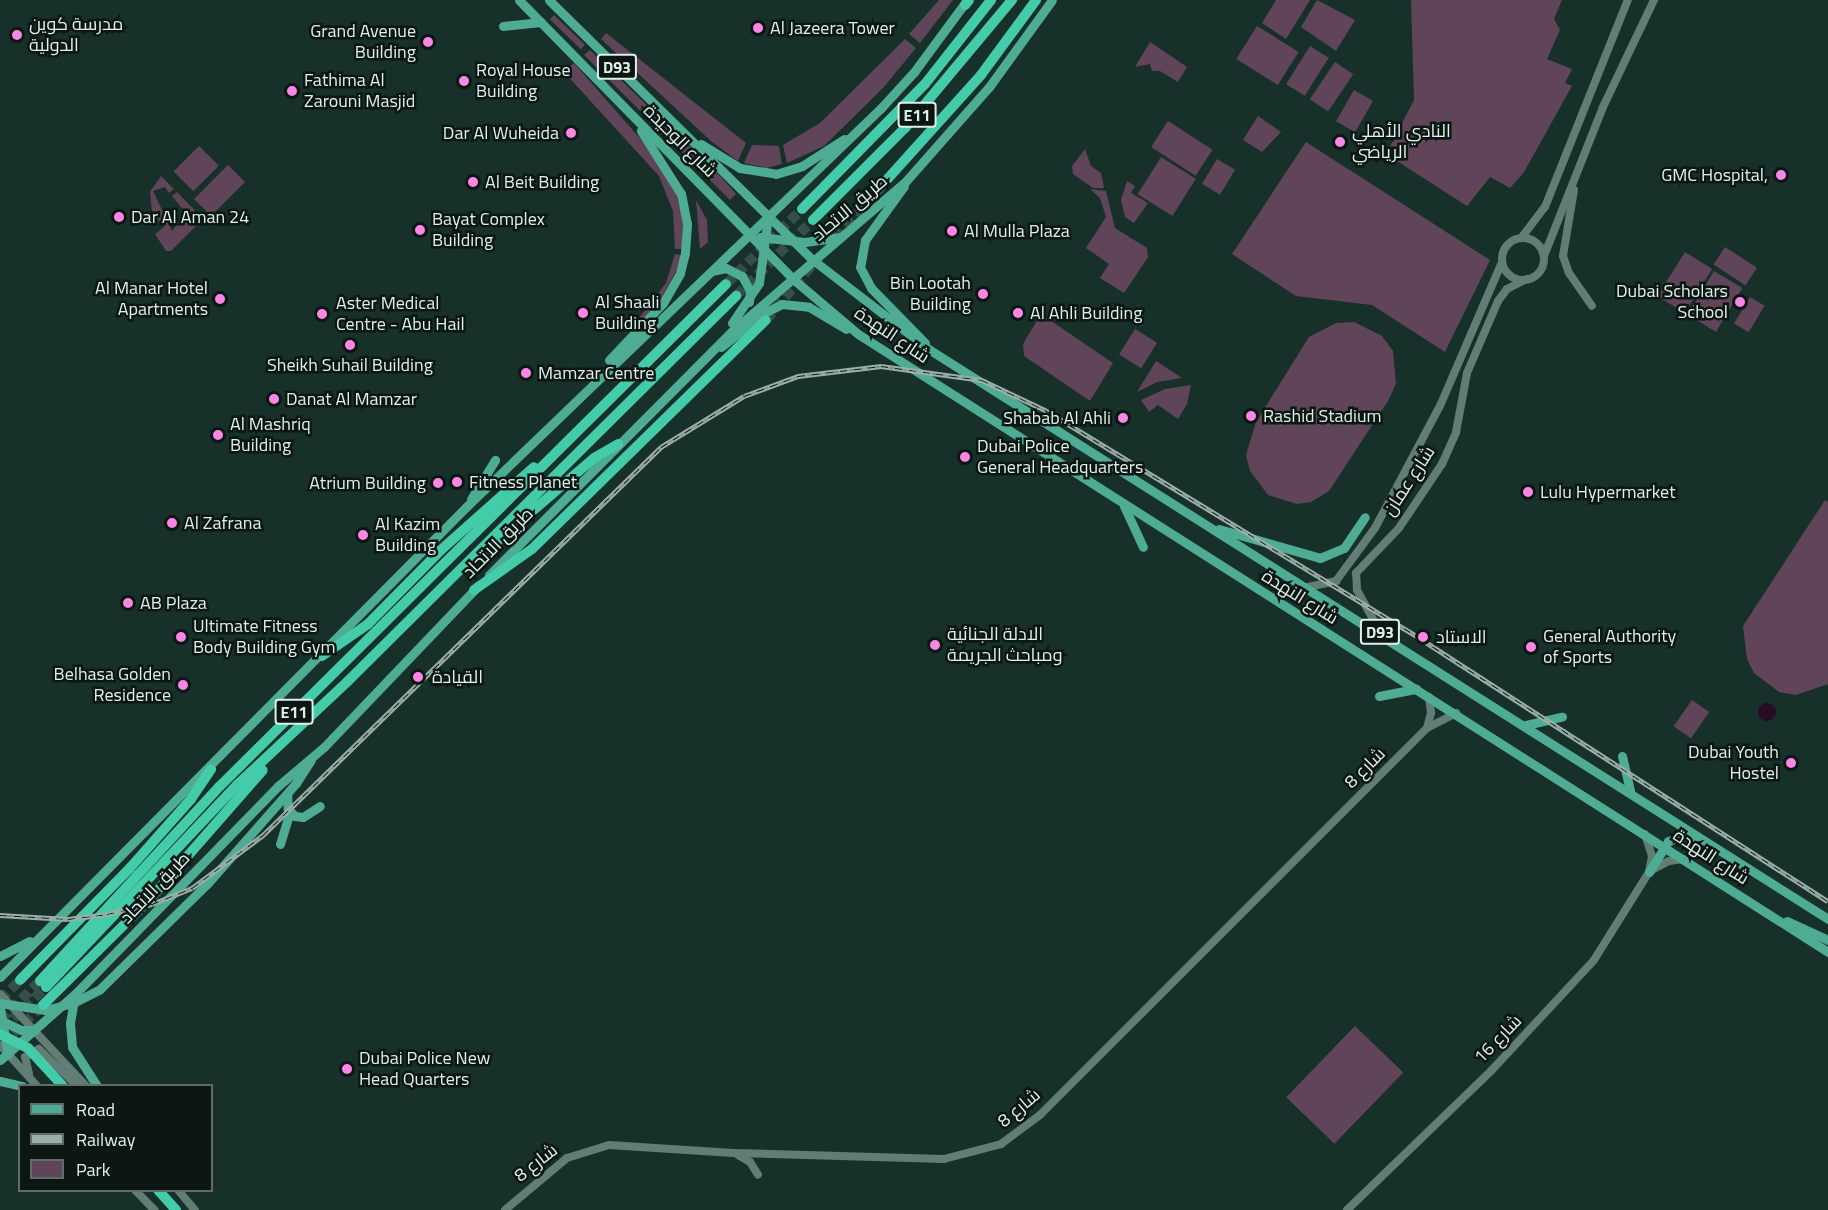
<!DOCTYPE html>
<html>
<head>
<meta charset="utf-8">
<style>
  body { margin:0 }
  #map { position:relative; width:1828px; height:1210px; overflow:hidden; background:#17312a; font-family:"Titillium Web",Cairo,sans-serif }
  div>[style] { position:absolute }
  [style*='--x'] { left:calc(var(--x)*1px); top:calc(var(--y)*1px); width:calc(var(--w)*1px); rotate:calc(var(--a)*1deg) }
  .green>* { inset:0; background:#604459; transform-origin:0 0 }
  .water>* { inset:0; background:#290d24 }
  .round { border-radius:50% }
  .highway-tunnel>* { height:10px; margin-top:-5px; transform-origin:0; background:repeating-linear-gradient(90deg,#354e47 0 10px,transparent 0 15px) }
  .secondary>* { height:8px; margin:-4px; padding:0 4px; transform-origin:4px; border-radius:4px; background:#617d74 }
  .secondary>.ring { margin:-4px; padding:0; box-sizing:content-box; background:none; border:8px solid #617d74; border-radius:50% }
  .primary>* { height:9px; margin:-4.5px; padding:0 4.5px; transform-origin:4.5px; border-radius:4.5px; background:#4fac94 }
  .highway>* { height:10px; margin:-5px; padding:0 5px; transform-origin:5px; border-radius:5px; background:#43cbaa }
  .rail>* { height:4.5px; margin-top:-2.25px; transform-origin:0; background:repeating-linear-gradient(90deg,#0c1713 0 7px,#9baea7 0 14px); box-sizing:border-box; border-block:2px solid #9baea7 }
  .dots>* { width:16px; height:16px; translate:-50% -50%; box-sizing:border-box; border:3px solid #0c1713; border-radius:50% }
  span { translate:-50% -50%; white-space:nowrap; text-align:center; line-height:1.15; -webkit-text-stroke:5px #0c1713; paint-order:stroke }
  .shield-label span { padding:2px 4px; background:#0c1713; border:2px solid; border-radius:4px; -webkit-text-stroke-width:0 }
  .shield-label { font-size:16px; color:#e0efe9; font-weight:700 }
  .poi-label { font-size:18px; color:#e0efe9 }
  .left { translate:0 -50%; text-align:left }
  .right { translate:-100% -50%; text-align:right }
  .street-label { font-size:18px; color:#e0efe9 }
  .legend { position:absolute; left:18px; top:1084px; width:195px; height:108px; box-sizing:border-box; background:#0c1713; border:2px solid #616d69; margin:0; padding:8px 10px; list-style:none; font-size:18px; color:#e0efe9 }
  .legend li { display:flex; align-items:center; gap:12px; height:30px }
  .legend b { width:30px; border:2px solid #616d69 }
</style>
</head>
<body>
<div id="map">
  <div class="green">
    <i style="clip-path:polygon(939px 0,953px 0,920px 43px,909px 34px)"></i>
    <i style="clip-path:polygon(1276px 0,1310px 0,1286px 39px,1262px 23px)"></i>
    <i style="clip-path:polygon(1317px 0,1355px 20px,1336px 51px,1301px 27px)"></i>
    <i style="clip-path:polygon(1411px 0,1562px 0,1554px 19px,1560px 30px,1547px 59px,1572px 69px,1565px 83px,1572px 86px,1524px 172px,1510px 188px,1490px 177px,1467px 206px,1386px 154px,1414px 100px)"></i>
    <i style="left:554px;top:15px;width:43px;height:6px;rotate:44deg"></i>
    <i style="left:1257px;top:26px;width:49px;height:39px;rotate:32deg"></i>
    <i style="clip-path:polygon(606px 33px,746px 143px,738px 161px,712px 142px,601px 39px)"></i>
    <i style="clip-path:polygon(905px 39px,916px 48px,883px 88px,824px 146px,787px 163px,783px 145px,820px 123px)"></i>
    <i style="clip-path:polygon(1150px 42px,1187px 67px,1178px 82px,1160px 71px,1152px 71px,1150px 64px,1135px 67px)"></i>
    <i style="left:1310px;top:46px;width:22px;height:45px;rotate:32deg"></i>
    <i style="clip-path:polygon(590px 50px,723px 179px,736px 194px,730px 200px,584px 55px)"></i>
    <i style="left:1335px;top:62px;width:22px;height:45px;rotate:34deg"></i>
    <i style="clip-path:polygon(574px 63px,651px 151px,676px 192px,683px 220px,682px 249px,675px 249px,673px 211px,659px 176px,564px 72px)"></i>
    <i style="left:1354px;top:90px;width:22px;height:36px;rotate:30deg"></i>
    <i style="clip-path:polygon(1258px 116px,1281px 132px,1262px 152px,1243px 140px)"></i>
    <i style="left:1168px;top:121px;width:53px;height:31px;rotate:33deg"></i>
    <i style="clip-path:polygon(1306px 142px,1490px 260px,1445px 352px,1372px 305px,1296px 296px,1232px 254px)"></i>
    <i style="clip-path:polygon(752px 145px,779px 146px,782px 164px,767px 168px,744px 163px)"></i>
    <i style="left:199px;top:146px;width:28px;height:36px;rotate:45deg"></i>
    <i style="clip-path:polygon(1085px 149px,1091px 166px,1101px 173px,1104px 188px,1093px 188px,1073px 174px,1072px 166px)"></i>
    <i style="left:1161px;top:157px;width:41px;height:44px;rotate:32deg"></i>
    <i style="left:1217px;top:159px;width:21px;height:29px;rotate:31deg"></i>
    <i style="left:228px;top:165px;width:24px;height:48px;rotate:45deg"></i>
    <i style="clip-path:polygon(161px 176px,174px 189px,169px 193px,165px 187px,153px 191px,172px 231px,186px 213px,172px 196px,177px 192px,203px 219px,171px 251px,166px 251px,155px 234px,164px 227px,152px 212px,150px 192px)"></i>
    <i style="clip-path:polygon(1127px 181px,1135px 186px,1131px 193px,1148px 203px,1134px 223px,1125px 217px,1121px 200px)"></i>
    <i style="clip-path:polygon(1090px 189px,1106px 191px,1115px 228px,1147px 248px,1148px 257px,1124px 293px,1100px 278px,1109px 264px,1086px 248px,1106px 217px,1100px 198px)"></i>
    <i style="clip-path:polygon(696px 200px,707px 220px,708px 242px,700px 249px)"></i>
    <i style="left:1725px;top:247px;width:38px;height:21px;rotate:33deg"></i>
    <i style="left:1685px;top:252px;width:32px;height:52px;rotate:32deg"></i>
    <i style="clip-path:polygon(675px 254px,681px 255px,679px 266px,660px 300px,642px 320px,639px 318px,666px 283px)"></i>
    <i style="left:1714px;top:271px;width:33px;height:51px;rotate:31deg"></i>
    <i style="left:1750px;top:297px;width:17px;height:31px;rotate:31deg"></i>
    <i style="clip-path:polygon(1041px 314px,1113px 363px,1090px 401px,1024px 356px,1023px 344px)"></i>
    <i style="clip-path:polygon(1354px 322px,1382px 336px,1393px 351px,1396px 384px,1388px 401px,1329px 491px,1311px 502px,1297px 504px,1268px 495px,1250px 471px,1246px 455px,1256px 422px,1309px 337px,1336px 323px)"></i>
    <i style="left:1135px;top:329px;width:26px;height:30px;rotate:32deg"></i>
    <i style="clip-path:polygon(1156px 361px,1182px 378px,1157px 382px,1137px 392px)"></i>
    <i style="clip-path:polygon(1191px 385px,1187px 404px,1178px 419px,1158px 405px,1149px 412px,1141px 400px,1165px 389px)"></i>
    <i style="clip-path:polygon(1825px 500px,1828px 502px,1828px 684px,1796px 695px,1779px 692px,1754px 673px,1747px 659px,1743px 626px)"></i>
    <i style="left:1692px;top:700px;width:21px;height:32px;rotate:35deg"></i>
    <i style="left:1355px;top:1026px;width:67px;height:99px;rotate:44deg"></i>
  </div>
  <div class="water">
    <i class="round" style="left:1758px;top:703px;width:18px;height:18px"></i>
  </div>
  <div class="highway-tunnel">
    <i style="--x:836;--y:238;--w:45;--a:-49.5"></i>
    <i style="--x:726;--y:284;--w:107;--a:-44.6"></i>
    <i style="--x:736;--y:296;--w:108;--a:-44.6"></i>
    <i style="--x:766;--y:320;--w:75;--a:-49.9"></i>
    <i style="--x:0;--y:1000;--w:28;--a:-45"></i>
    <i style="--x:0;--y:1020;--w:56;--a:-44.3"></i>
    <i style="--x:2;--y:1029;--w:61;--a:-43.7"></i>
    <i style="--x:2;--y:1044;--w:57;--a:-43.6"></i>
  </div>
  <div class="secondary">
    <i style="--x:1574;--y:190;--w:67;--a:99.5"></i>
    <i style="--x:1563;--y:256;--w:18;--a:71"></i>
    <i style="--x:1569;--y:273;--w:40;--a:55.1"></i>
    <i style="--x:1522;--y:237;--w:38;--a:-53"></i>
    <i style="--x:1545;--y:207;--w:223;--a:-68.2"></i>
    <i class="ring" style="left:1502px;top:238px;width:34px;height:34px"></i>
    <i style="--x:1544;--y:256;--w:160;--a:-68.4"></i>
    <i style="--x:1603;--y:107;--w:119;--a:-64.5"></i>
    <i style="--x:1308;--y:587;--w:29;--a:-12"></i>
    <i style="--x:1336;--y:581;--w:66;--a:-53.7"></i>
    <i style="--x:1375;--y:528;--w:138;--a:-62"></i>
    <i style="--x:1440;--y:406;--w:157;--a:-66.7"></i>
    <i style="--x:1380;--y:632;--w:48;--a:-118.7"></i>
    <i style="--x:1357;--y:590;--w:17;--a:-93"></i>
    <i style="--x:1356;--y:573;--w:62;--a:-46.3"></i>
    <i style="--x:1399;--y:528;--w:77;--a:-56.1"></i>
    <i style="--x:1442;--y:464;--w:35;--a:-66"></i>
    <i style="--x:1456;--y:432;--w:60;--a:-79.4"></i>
    <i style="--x:1467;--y:373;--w:78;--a:-66.7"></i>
    <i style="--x:1498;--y:301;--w:15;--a:-53"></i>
    <i style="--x:1507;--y:289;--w:22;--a:-27"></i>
    <i style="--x:1427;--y:728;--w:16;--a:-75"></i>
    <i style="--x:1431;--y:713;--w:16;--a:-97"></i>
    <i style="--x:1650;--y:871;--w:21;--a:-28"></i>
    <i style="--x:1669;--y:861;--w:14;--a:-8"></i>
    <i style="--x:0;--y:994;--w:126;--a:46.9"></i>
    <i style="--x:0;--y:1045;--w:55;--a:47.9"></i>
    <i style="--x:29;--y:1074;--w:17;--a:-103"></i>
    <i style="--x:25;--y:1057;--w:16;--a:-30"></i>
    <i style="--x:39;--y:1049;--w:53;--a:44.2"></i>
    <i style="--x:738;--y:1155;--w:14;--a:30"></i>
    <i style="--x:750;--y:1162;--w:15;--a:58"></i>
    <i style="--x:135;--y:1190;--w:28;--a:46"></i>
    <i style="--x:178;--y:1190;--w:26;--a:50"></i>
    <i style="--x:505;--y:1210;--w:81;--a:-40"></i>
    <i style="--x:567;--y:1158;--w:44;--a:-17.2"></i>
    <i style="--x:609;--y:1145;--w:124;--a:3.7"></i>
    <i style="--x:733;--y:1153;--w:211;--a:1.6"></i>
    <i style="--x:944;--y:1159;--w:59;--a:-14.7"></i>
    <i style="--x:1001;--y:1144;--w:49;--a:-36.6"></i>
    <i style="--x:1040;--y:1115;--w:547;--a:-45"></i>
    <i style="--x:1427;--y:728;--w:33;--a:-27"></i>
    <i style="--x:1347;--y:1210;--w:200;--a:-44"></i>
    <i style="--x:1491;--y:1071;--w:151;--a:-47.1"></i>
    <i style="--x:1594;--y:960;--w:104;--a:-58"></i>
    <i style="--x:1649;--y:872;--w:16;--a:-79"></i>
    <i style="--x:1652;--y:856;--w:23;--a:-108"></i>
  </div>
  <div class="primary">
    <i style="--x:519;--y:0;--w:391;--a:45.5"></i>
    <i style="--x:793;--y:279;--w:85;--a:40.2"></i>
    <i style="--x:858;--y:334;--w:1150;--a:32.5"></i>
    <i style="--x:549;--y:0;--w:371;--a:44.6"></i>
    <i style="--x:813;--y:260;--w:148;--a:37.6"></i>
    <i style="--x:930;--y:350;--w:1063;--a:32.36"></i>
    <i style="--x:503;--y:26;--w:38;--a:-6"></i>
    <i style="--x:701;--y:144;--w:46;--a:31.6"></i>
    <i style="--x:740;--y:168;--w:36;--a:9"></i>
    <i style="--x:776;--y:174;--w:27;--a:-17"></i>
    <i style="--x:802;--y:166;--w:50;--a:-32.7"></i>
    <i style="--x:904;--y:186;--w:67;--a:125.8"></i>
    <i style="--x:865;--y:240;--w:27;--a:100"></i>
    <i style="--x:860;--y:267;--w:24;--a:62"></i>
    <i style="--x:871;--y:288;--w:77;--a:45.5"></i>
    <i style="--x:760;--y:237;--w:45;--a:6.3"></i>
    <i style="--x:805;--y:242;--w:36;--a:-8"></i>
    <i style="--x:712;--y:271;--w:14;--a:-12"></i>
    <i style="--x:726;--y:268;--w:18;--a:27"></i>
    <i style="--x:742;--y:276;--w:17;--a:62"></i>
    <i style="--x:750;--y:291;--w:11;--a:95"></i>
    <i style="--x:732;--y:323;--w:48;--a:-56"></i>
    <i style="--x:759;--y:283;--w:67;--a:-82.2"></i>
    <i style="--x:721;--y:347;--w:55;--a:-38.3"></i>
    <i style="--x:764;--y:313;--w:20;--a:-27"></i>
    <i style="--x:782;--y:304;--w:27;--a:6"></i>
    <i style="--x:809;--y:307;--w:43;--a:30.7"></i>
    <i style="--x:609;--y:360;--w:79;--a:-46.5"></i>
    <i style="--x:663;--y:303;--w:34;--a:-60"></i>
    <i style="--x:680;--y:273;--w:21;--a:-76"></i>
    <i style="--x:685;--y:253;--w:29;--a:-86"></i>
    <i style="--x:687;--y:224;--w:31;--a:-101"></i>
    <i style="--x:681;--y:194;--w:75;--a:-122.4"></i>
    <i style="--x:471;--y:499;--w:46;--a:-58.4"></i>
    <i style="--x:1124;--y:506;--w:45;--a:65.1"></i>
    <i style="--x:1219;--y:529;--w:105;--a:16"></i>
    <i style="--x:1320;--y:558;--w:26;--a:-23"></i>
    <i style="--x:1344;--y:548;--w:37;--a:-56"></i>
    <i style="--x:489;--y:575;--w:343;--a:-45.1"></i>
    <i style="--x:731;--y:332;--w:231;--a:-40.8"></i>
    <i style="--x:906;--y:181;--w:125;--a:-48.6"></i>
    <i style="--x:989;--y:87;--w:107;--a:-54.1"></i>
    <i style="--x:1379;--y:696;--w:38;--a:-11"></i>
    <i style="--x:1526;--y:725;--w:37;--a:-13"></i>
    <i style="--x:1622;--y:756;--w:36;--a:77"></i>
    <i style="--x:288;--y:809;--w:10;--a:45"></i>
    <i style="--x:295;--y:816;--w:8;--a:7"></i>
    <i style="--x:303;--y:817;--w:20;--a:-33"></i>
    <i style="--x:280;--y:844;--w:27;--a:-73"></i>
    <i style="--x:288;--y:818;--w:24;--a:-92"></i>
    <i style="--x:1649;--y:872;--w:36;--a:-58"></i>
    <i style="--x:1668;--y:841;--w:19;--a:-16"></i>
    <i style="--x:1686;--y:836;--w:14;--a:21"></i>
    <i style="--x:1787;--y:921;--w:45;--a:24.9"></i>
    <i style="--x:0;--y:956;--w:33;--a:-27"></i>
    <i style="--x:0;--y:977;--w:662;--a:-45.24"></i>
    <i style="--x:466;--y:507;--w:576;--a:-43.87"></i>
    <i style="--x:881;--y:108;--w:49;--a:-47.5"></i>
    <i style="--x:914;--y:72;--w:89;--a:-53.6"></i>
    <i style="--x:74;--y:1000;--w:23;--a:100"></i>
    <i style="--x:70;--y:1023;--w:24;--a:85"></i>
    <i style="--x:72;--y:1047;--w:46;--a:57.3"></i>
    <i style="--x:0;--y:1003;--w:46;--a:8.8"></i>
    <i style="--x:45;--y:1010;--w:29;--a:-14"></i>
    <i style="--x:73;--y:1003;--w:30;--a:-27"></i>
    <i style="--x:100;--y:989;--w:150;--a:-44.5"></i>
    <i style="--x:207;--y:884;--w:135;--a:-48.6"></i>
    <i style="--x:296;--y:783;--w:27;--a:-57"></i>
    <i style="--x:0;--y:1008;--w:47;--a:80.1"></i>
    <i style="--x:0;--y:1020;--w:23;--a:25"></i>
    <i style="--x:21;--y:1030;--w:14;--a:0"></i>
    <i style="--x:0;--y:1060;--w:103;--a:-41.4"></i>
    <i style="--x:77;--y:992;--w:288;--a:-45.7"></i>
    <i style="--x:278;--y:786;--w:60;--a:-40.3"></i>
    <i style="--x:324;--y:747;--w:224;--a:-46.3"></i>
    <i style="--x:0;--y:1081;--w:23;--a:13"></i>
  </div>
  <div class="highway">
    <i style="--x:965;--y:5;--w:6;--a:-51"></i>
    <i style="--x:865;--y:204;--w:173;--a:-48"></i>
    <i style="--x:981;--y:75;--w:93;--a:-53.7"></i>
    <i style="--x:802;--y:209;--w:175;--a:-45.5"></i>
    <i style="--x:925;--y:84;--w:107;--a:-51.8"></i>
    <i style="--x:813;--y:220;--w:130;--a:-45"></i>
    <i style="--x:905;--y:128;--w:167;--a:-50.1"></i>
    <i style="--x:481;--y:555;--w:149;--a:-40.6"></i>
    <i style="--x:594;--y:458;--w:28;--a:-30"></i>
    <i style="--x:474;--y:590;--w:71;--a:-35.3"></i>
    <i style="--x:532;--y:549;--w:327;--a:-44.4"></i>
    <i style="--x:322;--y:656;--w:56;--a:-34.8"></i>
    <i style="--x:368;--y:624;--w:105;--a:-45.4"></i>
    <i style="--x:442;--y:549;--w:123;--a:-41.7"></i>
    <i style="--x:20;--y:980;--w:157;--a:-45.5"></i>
    <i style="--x:130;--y:868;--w:92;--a:-48.5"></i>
    <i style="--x:191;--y:799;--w:36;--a:-56"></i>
    <i style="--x:40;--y:981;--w:264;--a:-47.3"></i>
    <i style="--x:219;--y:787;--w:714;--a:-44.77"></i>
    <i style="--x:46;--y:987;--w:278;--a:-46.6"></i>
    <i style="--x:237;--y:785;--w:152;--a:-43.1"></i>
    <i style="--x:348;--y:681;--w:547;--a:-44.78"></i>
    <i style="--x:43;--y:1005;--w:151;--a:-44.7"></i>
    <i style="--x:150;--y:899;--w:171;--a:-48.8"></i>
    <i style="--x:0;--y:1034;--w:31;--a:27"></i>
    <i style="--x:28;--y:1048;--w:52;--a:47.4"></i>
    <i style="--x:158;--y:1190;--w:27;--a:48"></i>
  </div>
  <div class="rail">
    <i style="--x:0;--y:915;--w:68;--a:3.4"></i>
    <i style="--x:68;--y:919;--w:39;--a:-7"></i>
    <i style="--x:107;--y:914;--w:46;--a:-12.5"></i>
    <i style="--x:152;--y:904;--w:43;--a:-21.8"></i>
    <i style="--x:192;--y:888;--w:89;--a:-36.7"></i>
    <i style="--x:263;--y:835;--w:556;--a:-44.27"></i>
    <i style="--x:661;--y:447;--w:97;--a:-31.6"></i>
    <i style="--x:744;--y:396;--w:58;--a:-20.3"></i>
    <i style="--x:798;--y:376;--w:84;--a:-6.9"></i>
    <i style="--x:881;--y:366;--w:102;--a:7.9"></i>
    <i style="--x:982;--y:380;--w:70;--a:25.5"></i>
    <i style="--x:1045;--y:410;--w:440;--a:31.3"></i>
    <i style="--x:1421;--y:639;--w:484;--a:32.8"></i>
  </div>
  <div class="dots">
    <i style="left:758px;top:28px;background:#fb86e4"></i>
    <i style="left:17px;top:35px;background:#fb86e4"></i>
    <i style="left:428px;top:42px;background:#fb86e4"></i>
    <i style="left:464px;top:81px;background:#fb86e4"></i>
    <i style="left:292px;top:91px;background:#fb86e4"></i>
    <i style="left:571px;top:133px;background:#fb86e4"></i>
    <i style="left:1340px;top:142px;background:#fb86e4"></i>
    <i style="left:1781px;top:175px;background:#fb86e4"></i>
    <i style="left:473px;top:182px;background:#fb86e4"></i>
    <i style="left:119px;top:217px;background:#fb86e4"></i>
    <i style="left:420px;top:230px;background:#fb86e4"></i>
    <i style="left:952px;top:231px;background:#fb86e4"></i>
    <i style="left:983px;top:294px;background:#fb86e4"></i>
    <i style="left:220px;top:299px;background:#fb86e4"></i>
    <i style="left:1740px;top:302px;background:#fb86e4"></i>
    <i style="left:583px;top:313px;background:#fb86e4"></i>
    <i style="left:1018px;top:313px;background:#fb86e4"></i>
    <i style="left:322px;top:314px;background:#fb86e4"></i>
    <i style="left:350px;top:345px;background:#fb86e4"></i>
    <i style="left:526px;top:373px;background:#fb86e4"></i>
    <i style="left:274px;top:399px;background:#fb86e4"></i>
    <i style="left:1251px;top:416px;background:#fb86e4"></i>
    <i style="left:1123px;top:418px;background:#fb86e4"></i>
    <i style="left:218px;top:435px;background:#fb86e4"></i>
    <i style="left:965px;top:457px;background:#fb86e4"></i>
    <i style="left:457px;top:482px;background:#fb86e4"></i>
    <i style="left:438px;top:483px;background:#fb86e4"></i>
    <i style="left:1528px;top:492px;background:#fb86e4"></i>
    <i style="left:172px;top:523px;background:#fb86e4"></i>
    <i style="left:363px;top:535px;background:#fb86e4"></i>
    <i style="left:128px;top:603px;background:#fb86e4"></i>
    <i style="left:181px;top:637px;background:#fb86e4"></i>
    <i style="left:1423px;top:637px;background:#fb86e4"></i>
    <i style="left:935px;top:645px;background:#fb86e4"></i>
    <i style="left:1531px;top:647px;background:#fb86e4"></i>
    <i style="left:418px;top:677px;background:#fb86e4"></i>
    <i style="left:183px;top:685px;background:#fb86e4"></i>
    <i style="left:1791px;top:763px;background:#fb86e4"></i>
    <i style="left:347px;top:1069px;background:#fb86e4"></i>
  </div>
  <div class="shield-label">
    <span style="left:617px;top:67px">D93</span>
    <span style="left:917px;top:115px">E11</span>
    <span style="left:1380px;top:632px">D93</span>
    <span style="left:294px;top:712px">E11</span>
  </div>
  <div class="poi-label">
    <span class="left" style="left:29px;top:35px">مدرسة كوين<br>الدولية</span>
    <span class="left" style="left:770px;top:28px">Al Jazeera Tower</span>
    <span class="right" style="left:416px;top:42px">Grand Avenue<br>Building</span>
    <span class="left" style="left:476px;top:81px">Royal House<br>Building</span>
    <span class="left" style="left:304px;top:91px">Fathima Al<br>Zarouni Masjid</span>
    <span class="left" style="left:1352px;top:142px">النادي الأهلي<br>الرياضي</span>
    <span class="right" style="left:559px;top:133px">Dar Al Wuheida</span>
    <span class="right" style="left:1768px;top:175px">GMC Hospital,</span>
    <span class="left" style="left:485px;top:182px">Al Beit Building</span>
    <span class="left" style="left:131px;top:217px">Dar Al Aman 24</span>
    <span class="left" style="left:432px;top:230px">Bayat Complex<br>Building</span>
    <span class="left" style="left:964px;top:231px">Al Mulla Plaza</span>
    <span class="right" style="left:971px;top:294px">Bin Lootah<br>Building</span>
    <span class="right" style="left:208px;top:299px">Al Manar Hotel<br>Apartments</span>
    <span class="right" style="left:1728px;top:302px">Dubai Scholars<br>School</span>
    <span class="left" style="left:595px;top:313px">Al Shaali<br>Building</span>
    <span class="left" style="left:336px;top:314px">Aster Medical<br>Centre - Abu Hail</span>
    <span class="left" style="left:1030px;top:313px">Al Ahli Building</span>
    <span style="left:350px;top:365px">Sheikh Suhail Building</span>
    <span class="left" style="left:538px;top:373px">Mamzar Centre</span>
    <span class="left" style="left:286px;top:399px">Danat Al Mamzar</span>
    <span class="left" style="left:1263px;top:416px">Rashid Stadium</span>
    <span class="right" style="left:1111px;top:418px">Shabab Al Ahli</span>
    <span class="left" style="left:230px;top:435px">Al Mashriq<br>Building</span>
    <span class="left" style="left:977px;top:457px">Dubai Police<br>General Headquarters</span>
    <span class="left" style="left:469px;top:482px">Fitness Planet</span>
    <span class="right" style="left:426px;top:483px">Atrium Building</span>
    <span class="left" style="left:1540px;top:492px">Lulu Hypermarket</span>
    <span class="left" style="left:184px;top:523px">Al Zafrana</span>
    <span class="left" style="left:375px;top:535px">Al Kazim<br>Building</span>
    <span class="left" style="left:140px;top:603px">AB Plaza</span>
    <span class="left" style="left:193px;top:637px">Ultimate Fitness<br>Body Building Gym</span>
    <span class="left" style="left:947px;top:645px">الادلة الجنائية<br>ومباحث الجريمة</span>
    <span class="left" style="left:1436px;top:637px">الاستاد</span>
    <span class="left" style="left:1543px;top:647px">General Authority<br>of Sports</span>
    <span class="right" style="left:171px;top:685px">Belhasa Golden<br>Residence</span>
    <span class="left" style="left:432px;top:677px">القيادة</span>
    <span class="right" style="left:1779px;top:763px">Dubai Youth<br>Hostel</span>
    <span class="left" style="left:359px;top:1069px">Dubai Police New<br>Head Quarters</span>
  </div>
  <div class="street-label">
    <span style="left:680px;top:141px;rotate:45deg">شارع الوحيدة</span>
    <span style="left:850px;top:208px;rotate:-40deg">طريق الاتحاد</span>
    <span style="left:892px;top:335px;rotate:34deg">شارع النهدة</span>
    <span style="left:1409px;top:481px;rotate:-57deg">شارع عمان</span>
    <span style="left:498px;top:543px;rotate:-45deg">طريق الاتحاد</span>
    <span style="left:1300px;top:597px;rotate:32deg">شارع النهدة</span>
    <span style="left:1365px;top:768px;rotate:-45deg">شارع 8</span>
    <span style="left:1711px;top:857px;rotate:33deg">شارع النهدة</span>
    <span style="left:155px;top:888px;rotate:-46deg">طريق الاتحاد</span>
    <span style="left:1498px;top:1039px;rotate:-46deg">شارع 16</span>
    <span style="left:1019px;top:1108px;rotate:-40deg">شارع 8</span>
    <span style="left:536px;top:1163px;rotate:-38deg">شارع 8</span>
  </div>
  <ul class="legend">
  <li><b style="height:8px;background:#4fac94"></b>Road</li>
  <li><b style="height:8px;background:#9baea7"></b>Railway</li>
  <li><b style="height:16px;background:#604459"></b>Park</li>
  </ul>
</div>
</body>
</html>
